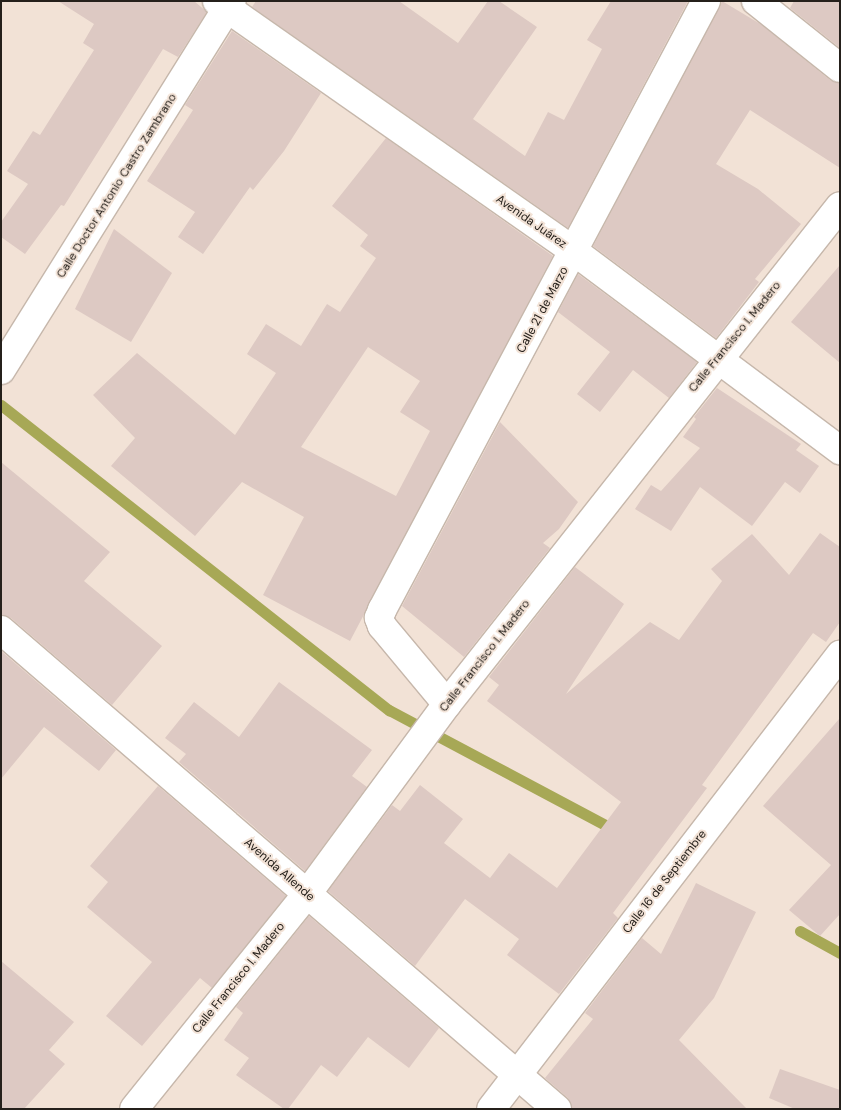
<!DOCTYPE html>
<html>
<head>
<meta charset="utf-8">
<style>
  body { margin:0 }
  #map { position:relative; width:841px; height:1110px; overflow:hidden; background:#f2e2d6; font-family:"DM Sans",sans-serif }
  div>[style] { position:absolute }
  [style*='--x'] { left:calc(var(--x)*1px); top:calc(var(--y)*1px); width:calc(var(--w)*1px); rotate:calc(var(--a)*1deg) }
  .stream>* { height:11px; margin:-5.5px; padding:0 5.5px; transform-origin:5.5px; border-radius:5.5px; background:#a7a856 }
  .building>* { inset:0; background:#ddc9c3 }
  .roads { filter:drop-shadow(1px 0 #c6b7ab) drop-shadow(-1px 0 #c6b7ab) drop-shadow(0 1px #c6b7ab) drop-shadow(0 -1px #c6b7ab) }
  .minor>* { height:28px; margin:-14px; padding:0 14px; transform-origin:14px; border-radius:14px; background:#fff }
  .major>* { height:28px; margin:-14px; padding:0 14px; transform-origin:14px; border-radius:14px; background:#fff }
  span { translate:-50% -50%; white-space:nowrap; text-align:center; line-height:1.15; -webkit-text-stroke:4px #f2e2d6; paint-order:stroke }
  .street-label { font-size:12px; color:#25201b }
  .frame { position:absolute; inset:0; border:2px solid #25201b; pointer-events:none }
</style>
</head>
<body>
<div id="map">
  <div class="stream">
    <i style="--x:1;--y:405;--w:494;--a:38.2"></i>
    <i style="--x:389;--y:710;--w:258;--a:28"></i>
    <i style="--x:800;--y:931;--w:46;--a:28.8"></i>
  </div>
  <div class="building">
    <i style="clip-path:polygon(58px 1px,194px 1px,207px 12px,178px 57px,163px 49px,64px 206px,61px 205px,25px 254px,1px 237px,1px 222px,28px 184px,7px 171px,33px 131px,40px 135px,94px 50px,83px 43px,94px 24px)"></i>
    <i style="clip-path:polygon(256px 1px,399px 1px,458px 43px,488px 1px,499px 1px,537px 27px,473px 119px,525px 156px,548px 112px,564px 120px,602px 49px,587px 40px,611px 1px,688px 1px,568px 228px,252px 7px)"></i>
    <i style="clip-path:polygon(722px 1px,762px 25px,830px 80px,840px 83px,840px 168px,750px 110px,716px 164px,758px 189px,801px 224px,755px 279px,759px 282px,716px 338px,593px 246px)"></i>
    <i style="clip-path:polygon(794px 1px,840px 1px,840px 48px,790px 8px)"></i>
    <i style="clip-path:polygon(232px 31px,321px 93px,284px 151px,253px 190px,250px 187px,203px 254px,178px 237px,195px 212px,147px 181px,193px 110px,185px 105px)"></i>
    <i style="clip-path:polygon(evenodd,386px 138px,553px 256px,350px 641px,263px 595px,304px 517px,242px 482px,195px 536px,111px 466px,135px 438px,93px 395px,137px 353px,235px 435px,276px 373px,247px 354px,266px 324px,301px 346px,327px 304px,340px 312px,376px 258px,360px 246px,368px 235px,332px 206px,386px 138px,368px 347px,420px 381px,400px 412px,430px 431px,396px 496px,301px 447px,368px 347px)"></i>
    <i style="clip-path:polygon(114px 229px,172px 273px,131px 342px,75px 309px)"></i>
    <i style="clip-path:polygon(840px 265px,840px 363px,791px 322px)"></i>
    <i style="clip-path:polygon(578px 274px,697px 362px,669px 398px,633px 370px,600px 412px,577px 394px,610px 352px,558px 312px)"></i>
    <i style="clip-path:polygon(717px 388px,801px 444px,796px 450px,819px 466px,800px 493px,785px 482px,752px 526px,700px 487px,671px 531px,635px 509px,651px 485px,661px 491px,700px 448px,683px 437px,696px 419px,694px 417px)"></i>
    <i style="clip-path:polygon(500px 422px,578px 502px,559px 529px,543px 543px,550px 548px,464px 657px,402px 606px)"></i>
    <i style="clip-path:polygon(1px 462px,110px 552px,84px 581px,162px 646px,112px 705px,11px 618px,1px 615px)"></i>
    <i style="clip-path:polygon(820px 533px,840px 547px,840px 622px,826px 642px,813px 633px,702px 785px,707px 788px,613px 913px,618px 918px,559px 994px,507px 955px,519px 939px,465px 899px,415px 966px,328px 891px,392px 805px,400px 811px,420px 785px,463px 819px,444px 843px,490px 878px,509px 853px,557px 888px,621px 802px,487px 701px,499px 685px,489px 677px,575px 567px,624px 604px,566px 694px,650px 622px,679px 640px,722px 581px,711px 569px,752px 534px,789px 575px)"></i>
    <i style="clip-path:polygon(1px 651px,116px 750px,99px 771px,44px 727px,1px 779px)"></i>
    <i style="clip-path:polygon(279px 682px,372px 750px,352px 776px,367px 787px,305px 871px,179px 762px,186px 754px,165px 738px,194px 702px,239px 737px)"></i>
    <i style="clip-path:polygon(840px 718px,840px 914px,820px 936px,789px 910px,831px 865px,763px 806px)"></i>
    <i style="clip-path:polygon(158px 786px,286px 896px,212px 988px,200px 978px,142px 1046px,106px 1016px,152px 962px,87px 907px,108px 882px,90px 866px)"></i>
    <i style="clip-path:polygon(696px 883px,756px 912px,714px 998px,679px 1040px,747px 1109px,572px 1109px,568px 1098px,545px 1078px,593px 1019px,585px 1013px,642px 938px,661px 954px)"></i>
    <i style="clip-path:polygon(309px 916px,439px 1028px,409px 1068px,368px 1037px,337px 1077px,321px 1065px,288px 1109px,284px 1109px,236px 1075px,249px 1058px,224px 1040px,243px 1013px,236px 1007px)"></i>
    <i style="clip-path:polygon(1px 961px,74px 1022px,49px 1050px,65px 1064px,24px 1109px,1px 1109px)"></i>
    <i style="clip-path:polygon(780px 1069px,840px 1090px,840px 1109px,795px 1109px,769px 1098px)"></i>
  </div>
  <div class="roads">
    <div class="minor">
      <i style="--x:217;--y:1;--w:437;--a:35"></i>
      <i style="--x:575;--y:252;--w:331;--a:36.8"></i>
      <i style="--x:756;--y:1;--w:107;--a:38.6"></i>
      <i style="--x:1;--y:370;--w:435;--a:-58"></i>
      <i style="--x:1;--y:630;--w:734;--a:40.75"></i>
      <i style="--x:447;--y:704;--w:102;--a:-129.8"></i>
      <i style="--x:382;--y:626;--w:9;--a:-111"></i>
      <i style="--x:379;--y:618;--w:9;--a:-69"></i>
      <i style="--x:382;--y:610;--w:690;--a:-61.99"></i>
    </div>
    <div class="major">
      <i style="--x:134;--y:1109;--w:276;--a:-51.2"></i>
      <i style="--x:307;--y:894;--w:236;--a:-53.6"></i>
      <i style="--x:447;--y:704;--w:634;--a:-51.72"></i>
      <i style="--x:491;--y:1109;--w:573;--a:-52.45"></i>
    </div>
  </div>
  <div class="street-label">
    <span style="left:117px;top:186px;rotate:-58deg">Calle Doctor Antonio Castro Zambrano</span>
    <span style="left:531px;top:222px;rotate:35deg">Avenida Juárez</span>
    <span style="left:543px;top:310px;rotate:-62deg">Calle 21 de Marzo</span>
    <span style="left:735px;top:337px;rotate:-51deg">Calle Francisco I. Madero</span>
    <span style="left:485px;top:656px;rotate:-52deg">Calle Francisco I. Madero</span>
    <span style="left:279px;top:870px;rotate:41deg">Avenida Allende</span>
    <span style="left:665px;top:882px;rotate:-52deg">Calle 16 de Septiembre</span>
    <span style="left:239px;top:978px;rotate:-51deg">Calle Francisco I. Madero</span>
  </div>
  <div class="frame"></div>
</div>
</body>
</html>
